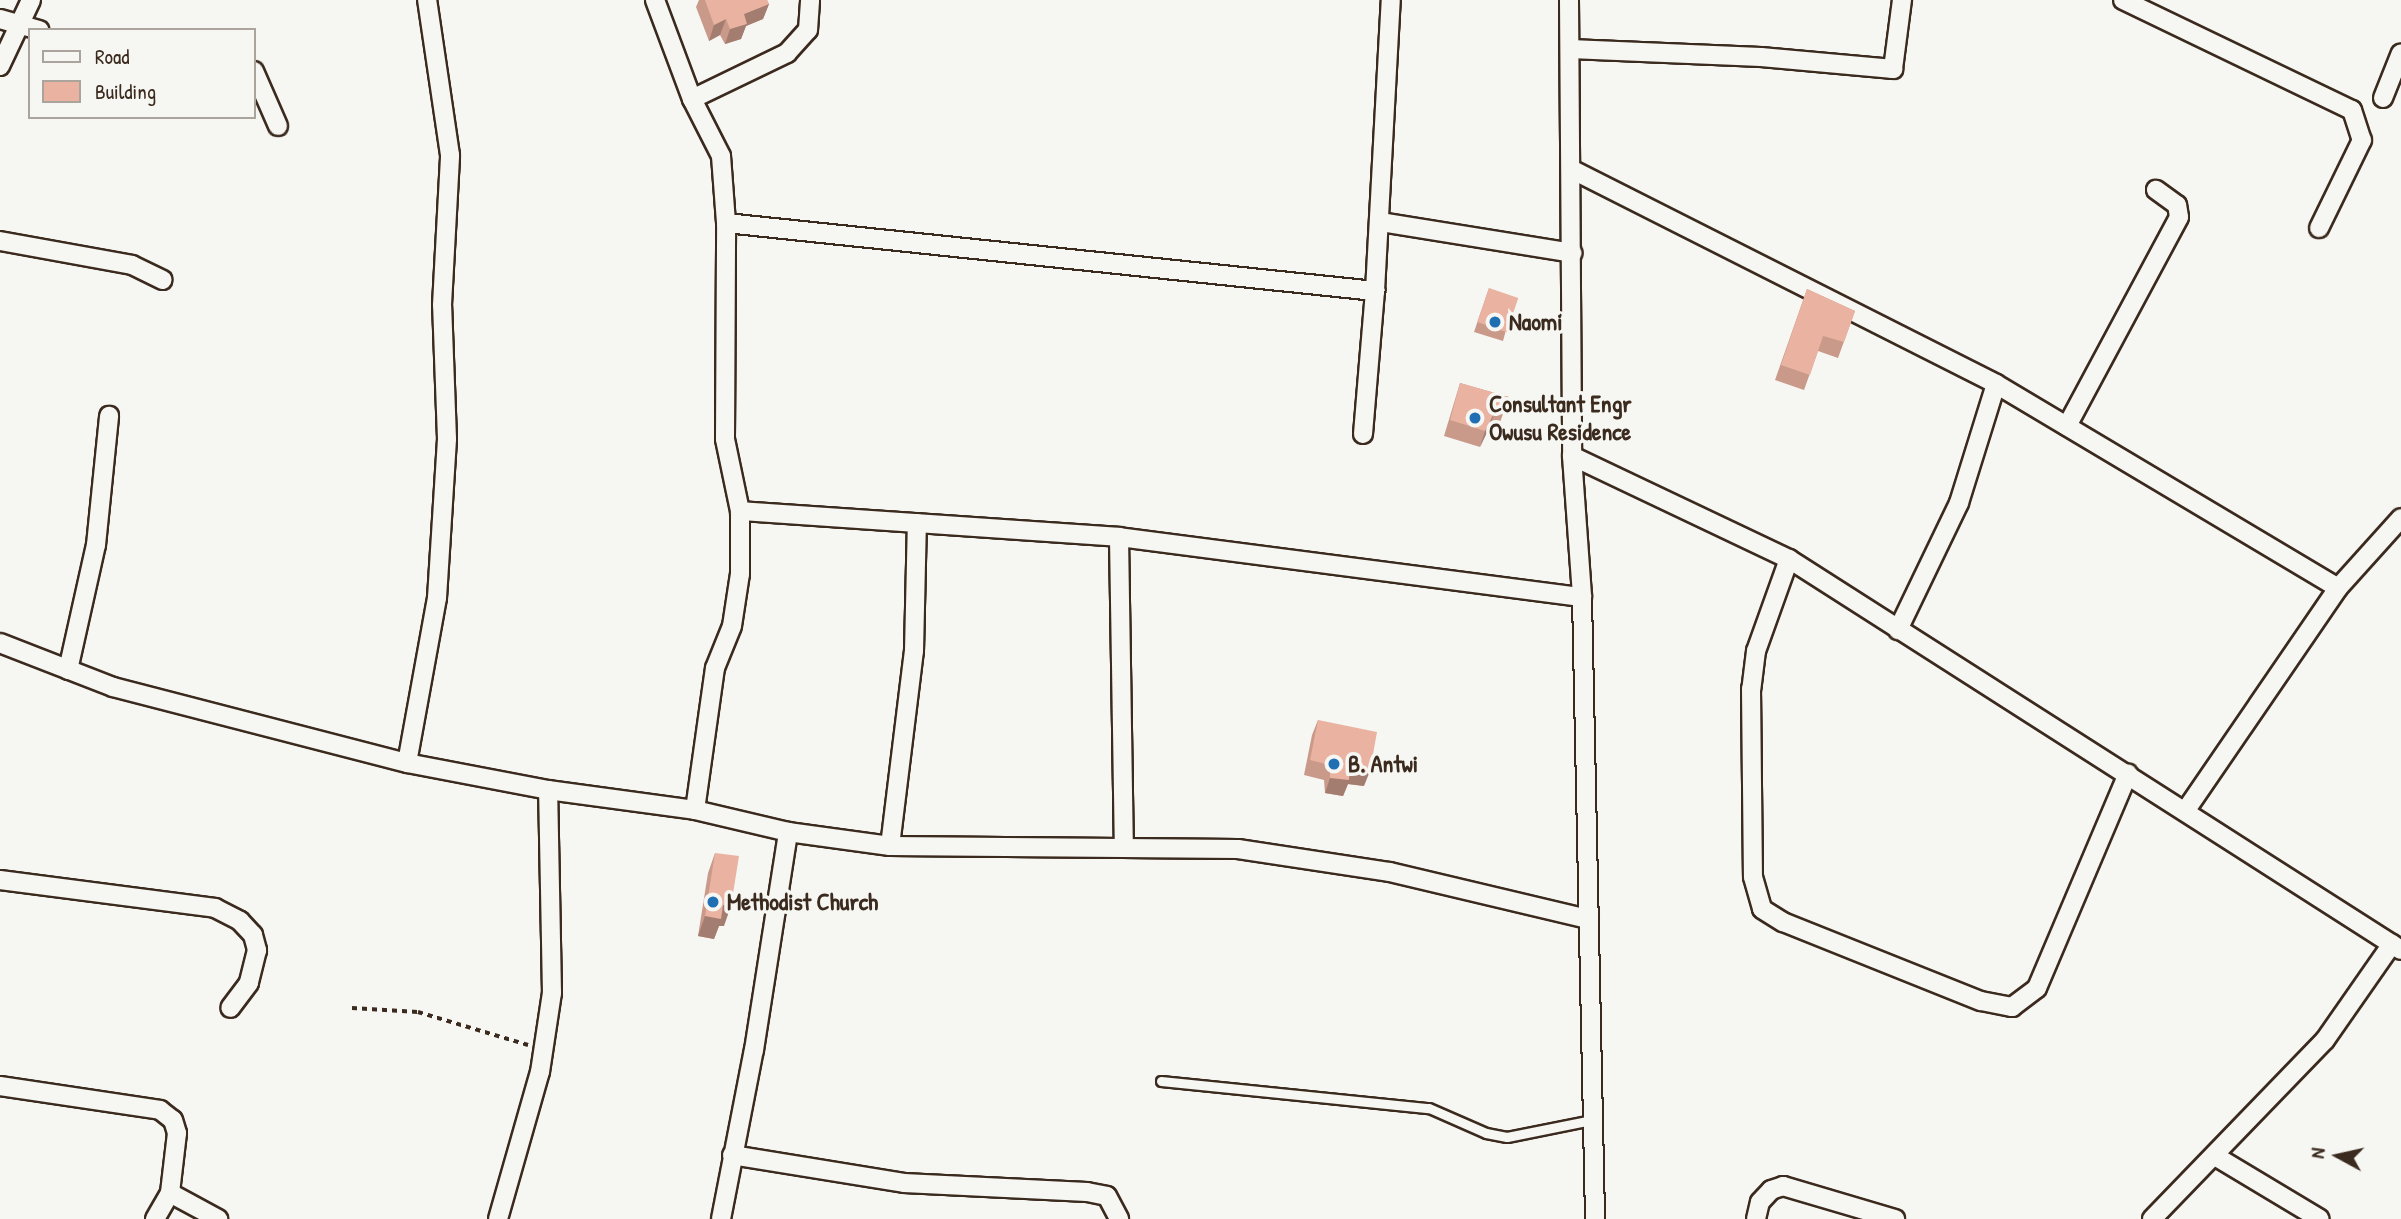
<!DOCTYPE html>
<html>
<head>
<meta charset="utf-8">
<style>
  body { margin:0 }
  #map { position:relative; width:2401px; height:1219px; overflow:hidden; background:#f6f6f2; font-family:"Patrick Hand",sans-serif }
  div>[style] { position:absolute }
  [style*='--x'] { left:calc(var(--x)*1px); top:calc(var(--y)*1px); width:calc(var(--w)*1px); rotate:calc(var(--a)*1deg) }
  .path>* { height:3.5px; margin-top:-1.75px; transform-origin:0; background:repeating-linear-gradient(90deg,#3b2a1e 0 5px,transparent 0 10px) }
  .roads { filter:drop-shadow(2px 0 #3b2a1e) drop-shadow(-2px 0 #3b2a1e) drop-shadow(0 2px #3b2a1e) drop-shadow(0 -2px #3b2a1e) }
  .service>* { height:9px; margin:-4.5px; padding:0 4.5px; transform-origin:4.5px; border-radius:4.5px; background:#f6f6f2 }
  .minor>* { height:18px; margin:-9px; padding:0 9px; transform-origin:9px; border-radius:9px; background:#f6f6f2 }
  .wall>* { inset:0; background:#c9998a }
  .shaded-wall>* { inset:0; background:#a47d71 }
  .building>* { inset:0; background:#eab2a1; transform-origin:0 0 }
  .dots>* { width:19px; height:19px; translate:-50% -50%; box-sizing:border-box; border:4px solid #f6f6f2; border-radius:50% }
  span { translate:-50% -50%; white-space:nowrap; text-align:center; line-height:1.15; -webkit-text-stroke:7px #f6f6f2; paint-order:stroke }
  .poi-label { font-size:24px; color:#3b2a1e; font-weight:700 }
  .left { translate:0 -50%; text-align:left }
  .legend { position:absolute; left:28px; top:28px; width:228px; height:91px; box-sizing:border-box; background:#f6f6f2; border:2px solid #aba49d; margin:0; padding:9px 12px; list-style:none; font-size:21px; color:#3b2a1e }
  .legend li { display:flex; align-items:center; gap:14px; height:35px }
  .legend b { width:35px; border:2px solid #aba49d }
  .north { position:absolute; left:2303px; top:1121px; width:70px; height:70px; -webkit-text-stroke:5px #f6f6f2; paint-order:stroke; rotate:278deg; font-size:19px; font-weight:700; line-height:28px; text-align:center; color:#3b2a1e }
  .north::after { content:''; display:block; margin:auto; width:24px; height:32px; background:#3b2a1e; clip-path:polygon(50% 0,100% 100%,50% 72%,0 100%) }
</style>
</head>
<body>
<div id="map">
  <div class="path">
    <i style="--x:352;--y:1008;--w:66;--a:3.5"></i>
    <i style="--x:418;--y:1012;--w:115;--a:16.7"></i>
  </div>
  <div class="roads">
    <div class="service">
      <i style="--x:1161;--y:1081;--w:269;--a:5.8"></i>
      <i style="--x:1429;--y:1108;--w:62;--a:23.7"></i>
      <i style="--x:1486;--y:1133;--w:21;--a:11"></i>
      <i style="--x:1507;--y:1137;--w:87;--a:-11.3"></i>
    </div>
    <div class="minor">
      <i style="--x:655;--y:0;--w:106;--a:69.5"></i>
      <i style="--x:692;--y:99;--w:64;--a:63"></i>
      <i style="--x:721;--y:156;--w:67;--a:85.7"></i>
      <i style="--x:726;--y:223;--w:653;--a:5.98"></i>
      <i style="--x:1375;--y:291;--w:291;--a:-86.9"></i>
      <i style="--x:1569;--y:0;--w:456;--a:89.6"></i>
      <i style="--x:1572;--y:456;--w:141;--a:85.9"></i>
      <i style="--x:1582;--y:597;--w:622;--a:88.8"></i>
      <i style="--x:2123;--y:0;--w:254;--a:25.7"></i>
      <i style="--x:2352;--y:110;--w:32;--a:72"></i>
      <i style="--x:2362;--y:140;--w:98;--a:116"></i>
      <i style="--x:0;--y:19;--w:41;--a:15.8"></i>
      <i style="--x:1570;--y:49;--w:191;--a:2.4"></i>
      <i style="--x:1761;--y:57;--w:133;--a:5.2"></i>
      <i style="--x:1893;--y:69;--w:70;--a:-82.6"></i>
      <i style="--x:0;--y:66;--w:73;--a:-64.8"></i>
      <i style="--x:254;--y:71;--w:60;--a:66.4"></i>
      <i style="--x:2383;--y:98;--w:48;--a:-68.2"></i>
      <i style="--x:692;--y:99;--w:106;--a:-25.8"></i>
      <i style="--x:787;--y:53;--w:31;--a:-48"></i>
      <i style="--x:808;--y:30;--w:30;--a:-86"></i>
      <i style="--x:1571;--y:169;--w:476;--a:26.8"></i>
      <i style="--x:1996;--y:384;--w:125;--a:107.3"></i>
      <i style="--x:1959;--y:503;--w:141;--a:115.7"></i>
      <i style="--x:1381;--y:222;--w:194;--a:9.2"></i>
      <i style="--x:0;--y:241;--w:134;--a:10.3"></i>
      <i style="--x:132;--y:265;--w:34;--a:26"></i>
      <i style="--x:1996;--y:384;--w:398;--a:30.8"></i>
      <i style="--x:2067;--y:426;--w:237;--a:-61.8"></i>
      <i style="--x:2179;--y:217;--w:12;--a:-99"></i>
      <i style="--x:2177;--y:205;--w:26;--a:-144"></i>
      <i style="--x:1363;--y:434;--w:144;--a:-85.2"></i>
      <i style="--x:1572;--y:456;--w:240;--a:25.4"></i>
      <i style="--x:1789;--y:559;--w:726;--a:32.57"></i>
      <i style="--x:740;--y:511;--w:380;--a:3.9"></i>
      <i style="--x:1119;--y:537;--w:467;--a:7.4"></i>
      <i style="--x:1119;--y:537;--w:308;--a:89.1"></i>
      <i style="--x:1789;--y:559;--w:98;--a:109.7"></i>
      <i style="--x:1756;--y:651;--w:38;--a:97"></i>
      <i style="--x:1751;--y:689;--w:188;--a:89.4"></i>
      <i style="--x:1753;--y:877;--w:33;--a:74"></i>
      <i style="--x:1762;--y:909;--w:25;--a:32"></i>
      <i style="--x:1783;--y:922;--w:213;--a:21.8"></i>
      <i style="--x:1981;--y:1001;--w:32;--a:11"></i>
      <i style="--x:2012;--y:1007;--w:31;--a:-37"></i>
      <i style="--x:2037;--y:988;--w:233;--a:-67"></i>
      <i style="--x:0;--y:643;--w:121;--a:21.3"></i>
      <i style="--x:113;--y:687;--w:304;--a:14.5"></i>
      <i style="--x:407;--y:763;--w:144;--a:10.8"></i>
      <i style="--x:548;--y:790;--w:148;--a:7.7"></i>
      <i style="--x:695;--y:810;--w:96;--a:13.3"></i>
      <i style="--x:788;--y:832;--w:103;--a:7.8"></i>
      <i style="--x:890;--y:846;--w:348;--a:0.5"></i>
      <i style="--x:1238;--y:849;--w:154;--a:8.6"></i>
      <i style="--x:1390;--y:872;--w:204;--a:13.4"></i>
      <i style="--x:68;--y:670;--w:128;--a:-77.4"></i>
      <i style="--x:96;--y:545;--w:130;--a:-84.2"></i>
      <i style="--x:407;--y:763;--w:168;--a:-79.7"></i>
      <i style="--x:437;--y:598;--w:159;--a:-86.4"></i>
      <i style="--x:447;--y:439;--w:134;--a:-92.1"></i>
      <i style="--x:442;--y:305;--w:150;--a:-86.9"></i>
      <i style="--x:450;--y:155;--w:157;--a:-98.4"></i>
      <i style="--x:695;--y:810;--w:143;--a:-82"></i>
      <i style="--x:715;--y:668;--w:45;--a:-68"></i>
      <i style="--x:732;--y:626;--w:53;--a:-81.3"></i>
      <i style="--x:740;--y:574;--w:63;--a:-90"></i>
      <i style="--x:740;--y:511;--w:74;--a:-101.8"></i>
      <i style="--x:725;--y:439;--w:216;--a:-89.7"></i>
      <i style="--x:2186;--y:810;--w:269;--a:-55.6"></i>
      <i style="--x:2338;--y:588;--w:94;--a:-48"></i>
      <i style="--x:890;--y:846;--w:196;--a:-83"></i>
      <i style="--x:914;--y:651;--w:128;--a:-88.7"></i>
      <i style="--x:0;--y:880;--w:217;--a:7.4"></i>
      <i style="--x:215;--y:908;--w:28;--a:27"></i>
      <i style="--x:240;--y:921;--w:19;--a:47"></i>
      <i style="--x:253;--y:935;--w:16;--a:75"></i>
      <i style="--x:257;--y:950;--w:34;--a:104"></i>
      <i style="--x:249;--y:983;--w:31;--a:127"></i>
      <i style="--x:0;--y:1086;--w:162;--a:8.5"></i>
      <i style="--x:160;--y:1110;--w:16;--a:38"></i>
      <i style="--x:173;--y:1120;--w:14;--a:73"></i>
      <i style="--x:177;--y:1133;--w:60;--a:96.7"></i>
      <i style="--x:170;--y:1193;--w:30;--a:120"></i>
      <i style="--x:732;--y:1155;--w:174;--a:9.2"></i>
      <i style="--x:904;--y:1183;--w:183;--a:2.8"></i>
      <i style="--x:1087;--y:1192;--w:20;--a:11"></i>
      <i style="--x:1107;--y:1196;--w:26;--a:62"></i>
      <i style="--x:2215;--y:1156;--w:122;--a:31"></i>
      <i style="--x:170;--y:1193;--w:55;--a:28.4"></i>
      <i style="--x:498;--y:1219;--w:153;--a:-74.1"></i>
      <i style="--x:540;--y:1072;--w:80;--a:-81.4"></i>
      <i style="--x:552;--y:993;--w:203;--a:-91.1"></i>
      <i style="--x:721;--y:1219;--w:172;--a:-79"></i>
      <i style="--x:754;--y:1050;--w:221;--a:-81.1"></i>
      <i style="--x:1756;--y:1219;--w:17;--a:-77"></i>
      <i style="--x:1760;--y:1202;--w:16;--a:-47"></i>
      <i style="--x:1771;--y:1190;--w:13;--a:-18"></i>
      <i style="--x:1783;--y:1186;--w:117;--a:16.4"></i>
      <i style="--x:2152;--y:1219;--w:249;--a:-46"></i>
      <i style="--x:2325;--y:1040;--w:117;--a:-55.1"></i>
    </div>
  </div>
  <div class="wall">
    <i style="clip-path:polygon(699px 0,767px 0,769px 4px,763px 19px,746px 26px,741px 39px,725px 44px,720px 35px,709px 41px,696px 7px)"></i>
    <i style="clip-path:polygon(1489px 288px,1506px 330px,1503px 341px,1474px 332px)"></i>
    <i style="clip-path:polygon(1807px 289px,1855px 311px,1838px 358px,1818px 351px,1804px 390px,1775px 380px)"></i>
    <i style="clip-path:polygon(1460px 383px,1509px 397px,1498px 428px,1490px 426px,1480px 447px,1444px 436px)"></i>
    <i style="clip-path:polygon(1318px 720px,1364px 786px,1348px 784px,1343px 796px,1325px 793px,1324px 780px,1304px 775px,1312px 735px)"></i>
    <i style="clip-path:polygon(715px 853px,724px 926px,719px 926px,714px 939px,698px 936px,708px 873px)"></i>
  </div>
  <div class="shaded-wall">
    <i style="clip-path:polygon(769px 4px,763px 19px,746px 26px,741px 39px,725px 44px,730px 29px,744px 14px)"></i>
    <i style="clip-path:polygon(726px 19px,720px 35px,709px 41px,714px 25px)"></i>
    <i style="clip-path:polygon(1495px 411px,1490px 426px,1480px 447px,1485px 431px)"></i>
    <i style="clip-path:polygon(1350px 768px,1370px 771px,1364px 786px,1348px 784px,1343px 796px,1325px 793px,1330px 778px)"></i>
    <i style="clip-path:polygon(723px 905px,731px 906px,724px 926px,719px 926px,714px 939px,698px 936px,705px 916px)"></i>
  </div>
  <div class="building">
    <i style="clip-path:polygon(705px 0,767px 0,769px 4px,744px 14px,747px 24px,730px 29px,726px 19px,714px 25px)"></i>
    <i style="left:1489px;top:288px;width:31px;height:36px;rotate:19deg"></i>
    <i style="clip-path:polygon(1807px 289px,1855px 311px,1844px 342px,1823px 336px,1810px 375px,1781px 365px)"></i>
    <i style="clip-path:polygon(1460px 383px,1509px 397px,1503px 413px,1495px 411px,1485px 431px,1450px 420px)"></i>
    <i style="clip-path:polygon(1318px 720px,1377px 732px,1370px 771px,1350px 768px,1349px 780px,1330px 778px,1330px 765px,1310px 760px)"></i>
    <i style="clip-path:polygon(715px 853px,739px 856px,731px 906px,723px 905px,721px 919px,705px 916px)"></i>
  </div>
  <div class="dots">
    <i style="left:1495px;top:322px;background:#1f6fb2"></i>
    <i style="left:1475px;top:418px;background:#1f6fb2"></i>
    <i style="left:1334px;top:764px;background:#1f6fb2"></i>
    <i style="left:713px;top:902px;background:#1f6fb2"></i>
  </div>
  <div class="poi-label">
    <span class="left" style="left:1509px;top:322px">Naomi</span>
    <span class="left" style="left:1489px;top:418px">Consultant Engr<br>Owusu Residence</span>
    <span class="left" style="left:1348px;top:764px">B. Antwi</span>
    <span class="left" style="left:727px;top:902px">Methodist Church</span>
  </div>
  <ul class="legend">
  <li><b style="height:9px;background:#f6f6f2"></b>Road</li>
  <li><b style="height:19px;background:#eab2a1"></b>Building</li>
  </ul>
  <div class="north">N</div>
</div>
</body>
</html>
